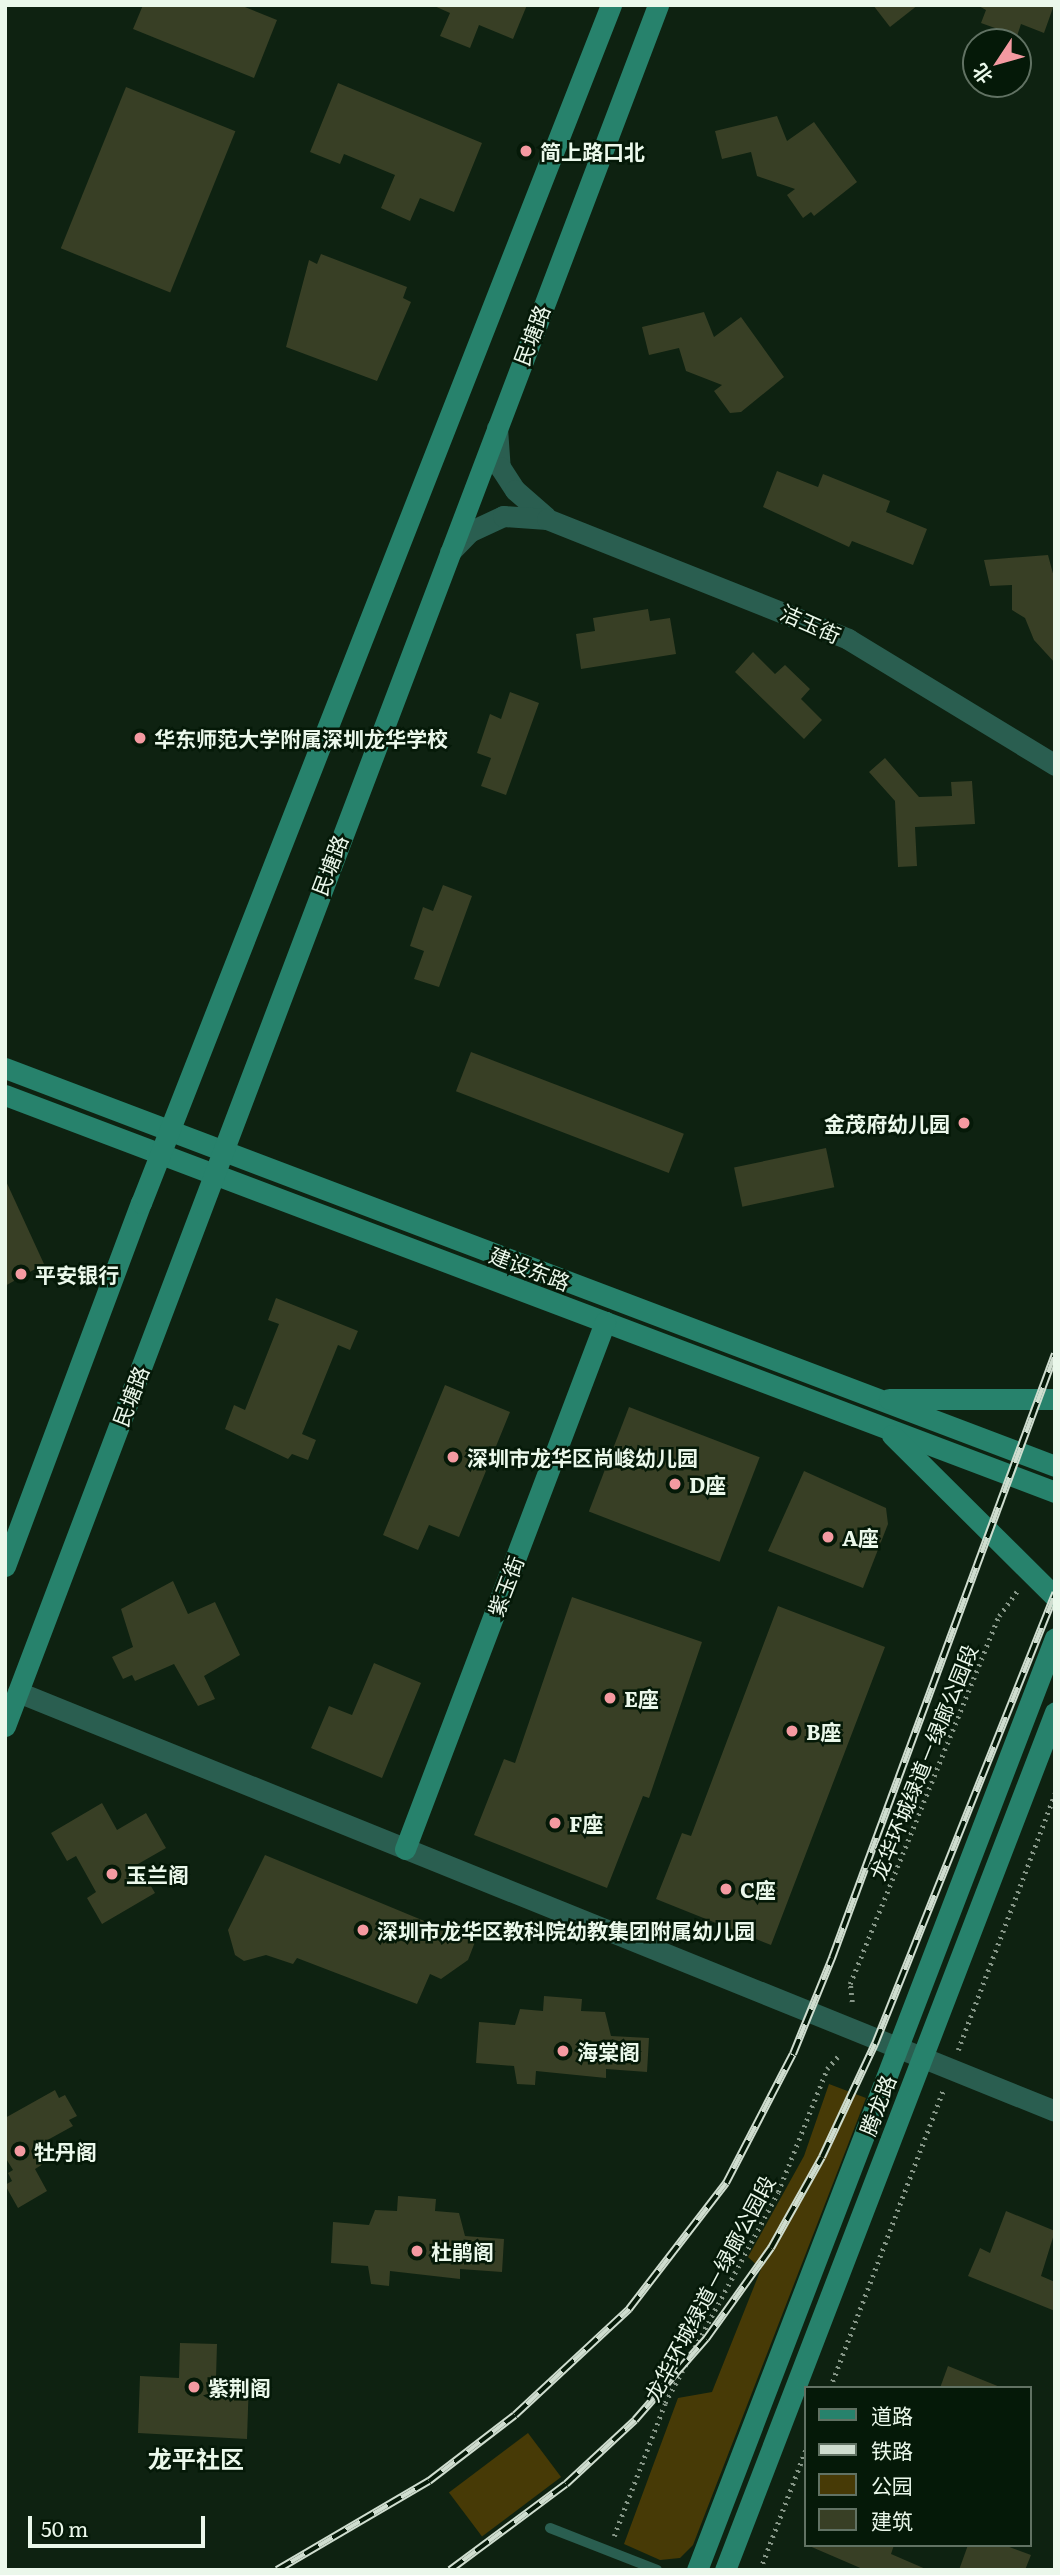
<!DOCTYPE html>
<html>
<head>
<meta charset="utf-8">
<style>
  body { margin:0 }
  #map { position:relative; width:1060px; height:2575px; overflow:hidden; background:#0e2211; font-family:Literata,"Noto Sans SC",serif }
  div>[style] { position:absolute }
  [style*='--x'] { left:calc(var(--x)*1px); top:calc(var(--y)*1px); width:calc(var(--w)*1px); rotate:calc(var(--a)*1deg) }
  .green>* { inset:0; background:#473a06; transform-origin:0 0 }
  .building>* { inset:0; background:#383f25; transform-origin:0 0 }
  .path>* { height:4.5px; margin-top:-2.25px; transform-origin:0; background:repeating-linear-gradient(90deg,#869687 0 2px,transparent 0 7px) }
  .lane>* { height:10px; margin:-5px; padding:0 5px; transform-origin:5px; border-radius:5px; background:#2a5e50 }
  .street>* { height:21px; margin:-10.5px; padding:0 10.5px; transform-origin:10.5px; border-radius:10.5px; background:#2a5e50 }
  .secondary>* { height:21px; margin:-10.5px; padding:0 10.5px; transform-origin:10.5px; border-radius:10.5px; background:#27826c }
  .rail>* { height:8px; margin-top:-4px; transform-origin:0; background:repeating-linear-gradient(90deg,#051908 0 16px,#cfddcf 0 32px); box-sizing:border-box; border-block:2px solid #cfddcf }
  .dots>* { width:19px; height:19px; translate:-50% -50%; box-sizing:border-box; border:4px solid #051908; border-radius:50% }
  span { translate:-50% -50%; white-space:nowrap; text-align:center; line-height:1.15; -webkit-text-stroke:5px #051908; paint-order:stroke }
  .poi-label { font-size:21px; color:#ebf8eb; font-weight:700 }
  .left { translate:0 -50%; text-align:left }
  .right { translate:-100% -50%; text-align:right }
  .street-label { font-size:21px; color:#ebf8eb }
  .quarter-label { font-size:24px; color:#ebf8eb; font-weight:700 }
  .frame { position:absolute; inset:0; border:7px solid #ebf8eb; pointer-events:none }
  .legend { position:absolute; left:804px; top:2386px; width:228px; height:161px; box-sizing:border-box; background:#051908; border:2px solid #617263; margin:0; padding:9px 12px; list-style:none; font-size:21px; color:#ebf8eb }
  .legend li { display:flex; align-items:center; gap:14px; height:35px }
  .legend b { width:35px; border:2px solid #617263 }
  .north { position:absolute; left:962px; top:28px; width:70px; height:70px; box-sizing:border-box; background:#051908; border:2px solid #617263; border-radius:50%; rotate:234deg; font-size:19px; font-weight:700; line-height:28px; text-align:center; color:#ebf8eb }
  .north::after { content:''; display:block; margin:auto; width:24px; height:32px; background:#f49aa1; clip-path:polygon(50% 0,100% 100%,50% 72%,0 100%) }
  .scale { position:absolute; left:28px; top:2516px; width:177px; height:32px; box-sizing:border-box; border:4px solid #ebf8eb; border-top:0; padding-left:9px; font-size:21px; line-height:24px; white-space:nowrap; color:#ebf8eb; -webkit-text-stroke:5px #051908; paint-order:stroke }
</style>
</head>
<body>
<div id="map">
  <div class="green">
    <i style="clip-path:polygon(829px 2084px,866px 2098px,693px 2545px,680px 2558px,660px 2560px,624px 2544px,678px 2398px,712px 2392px,761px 2269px,748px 2257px,804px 2156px)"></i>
    <i style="left:528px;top:2433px;width:55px;height:99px;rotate:53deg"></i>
  </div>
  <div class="building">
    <i style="clip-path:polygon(143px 5px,240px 5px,277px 20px,254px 78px,133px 29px)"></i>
    <i style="clip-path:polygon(432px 5px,527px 5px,513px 39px,479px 25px,470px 48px,440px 36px,450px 13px)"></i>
    <i style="clip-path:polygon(873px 5px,918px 5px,890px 27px)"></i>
    <i style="clip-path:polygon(977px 5px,1054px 5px,1044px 33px,1021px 24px,1017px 36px,981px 23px,986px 10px)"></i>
    <i style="clip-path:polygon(338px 83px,482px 143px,454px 212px,420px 198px,410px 221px,381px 208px,395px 175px,344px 154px,340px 164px,310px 152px)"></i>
    <i style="left:126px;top:87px;width:118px;height:174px;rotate:22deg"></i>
    <i style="clip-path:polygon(777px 116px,787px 141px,814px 122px,857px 182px,814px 216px,811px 212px,803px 218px,787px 195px,795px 189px,757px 176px,751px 152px,722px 159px,715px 131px)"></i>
    <i style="clip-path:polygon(321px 254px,407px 287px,403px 298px,411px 302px,377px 381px,286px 347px,309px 260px,317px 264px)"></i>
    <i style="clip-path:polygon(704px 312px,714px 337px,741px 317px,784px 377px,741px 412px,730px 413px,714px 391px,722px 385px,686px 371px,679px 348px,649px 355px,642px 327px)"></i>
    <i style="clip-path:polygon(777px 471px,818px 487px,823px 474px,890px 501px,886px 512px,927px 529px,913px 565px,852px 541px,849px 547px,763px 507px)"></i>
    <i style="clip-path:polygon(1048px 555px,1055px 581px,1055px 663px,1034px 640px,1025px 618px,1012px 610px,1012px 585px,990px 586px,984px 560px)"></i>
    <i style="clip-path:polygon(648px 609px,650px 621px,670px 618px,676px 654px,581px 669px,576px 634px,595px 631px,593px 618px)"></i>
    <i style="clip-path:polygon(753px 652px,775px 674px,785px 665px,810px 689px,801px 699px,822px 720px,804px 739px,735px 672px)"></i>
    <i style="clip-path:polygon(510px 692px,539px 703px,506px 795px,481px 786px,491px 758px,477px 753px,490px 714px,501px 719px)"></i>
    <i style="clip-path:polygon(885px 758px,919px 797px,952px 796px,951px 782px,972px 781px,975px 824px,915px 827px,917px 866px,898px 867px,895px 801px,869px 772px)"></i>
    <i style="clip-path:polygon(443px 885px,472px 896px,439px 987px,414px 979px,424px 951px,410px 946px,423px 907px,433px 911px)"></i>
    <i style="left:471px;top:1052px;width:228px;height:42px;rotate:21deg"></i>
    <i style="left:826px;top:1148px;width:40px;height:94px;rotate:78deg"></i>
    <i style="clip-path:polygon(5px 1179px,44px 1264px,5px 1286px)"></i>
    <i style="clip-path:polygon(276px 1298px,358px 1331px,350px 1350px,338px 1345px,302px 1434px,316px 1440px,308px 1460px,292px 1454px,288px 1459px,225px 1429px,234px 1405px,245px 1410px,279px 1324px,268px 1320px)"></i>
    <i style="clip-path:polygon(445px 1385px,510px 1412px,459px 1537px,429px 1525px,418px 1550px,383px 1535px)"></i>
    <i style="left:629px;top:1407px;width:140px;height:112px;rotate:21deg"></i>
    <i style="clip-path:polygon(804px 1471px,886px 1508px,888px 1524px,863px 1588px,768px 1551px)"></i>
    <i style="clip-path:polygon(173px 1581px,188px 1614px,215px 1602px,240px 1655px,204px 1676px,215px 1699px,198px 1706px,174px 1664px,135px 1681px,132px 1675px,123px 1679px,112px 1657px,133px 1647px,121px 1609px)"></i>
    <i style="clip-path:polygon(572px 1597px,702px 1642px,649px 1798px,643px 1796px,607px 1888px,474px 1835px,504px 1759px,515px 1763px)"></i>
    <i style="clip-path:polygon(778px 1606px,885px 1647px,771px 1945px,656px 1899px,682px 1833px,691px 1836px)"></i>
    <i style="clip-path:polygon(374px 1663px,421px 1683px,382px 1778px,311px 1748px,329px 1706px,352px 1715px)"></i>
    <i style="clip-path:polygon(102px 1803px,117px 1830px,146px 1813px,166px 1848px,138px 1864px,155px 1893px,102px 1924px,87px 1898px,96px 1892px,76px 1856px,67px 1861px,51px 1833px)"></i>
    <i style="clip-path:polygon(265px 1855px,475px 1942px,468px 1960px,441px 1979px,430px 1974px,417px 2004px,297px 1958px,293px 1964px,266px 1955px,244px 1961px,235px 1955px,228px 1930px)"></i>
    <i style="clip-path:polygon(544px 1996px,582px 1999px,581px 2011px,605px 2012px,611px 2036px,649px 2038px,647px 2072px,606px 2069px,606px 2078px,536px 2071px,535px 2085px,517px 2084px,514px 2066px,476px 2063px,479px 2022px,515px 2025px,520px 2009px,543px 2011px)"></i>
    <i style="clip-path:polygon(55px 2090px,59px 2098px,65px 2095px,77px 2116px,69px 2120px,73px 2126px,33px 2148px,43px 2164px,35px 2169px,47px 2191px,18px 2208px,5px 2185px,12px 2181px,8px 2173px,13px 2170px,5px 2157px,5px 2118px)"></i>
    <i style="clip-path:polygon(398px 2196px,436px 2199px,435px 2211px,459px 2213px,465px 2236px,504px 2239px,502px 2272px,460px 2269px,460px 2279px,390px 2271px,389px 2286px,371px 2284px,368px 2266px,331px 2263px,333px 2222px,369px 2225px,375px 2210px,397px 2211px)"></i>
    <i style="clip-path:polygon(1006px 2211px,1055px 2231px,1041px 2276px,1055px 2282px,1055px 2311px,968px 2276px,980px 2248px,990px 2253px)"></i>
    <i style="clip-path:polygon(180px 2343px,217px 2344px,216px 2378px,249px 2379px,247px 2439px,138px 2433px,140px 2376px,179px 2378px)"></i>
    <i style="clip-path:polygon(948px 2366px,1000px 2387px,1000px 2388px,940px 2388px)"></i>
    <i style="clip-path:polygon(807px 2545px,894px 2545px,891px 2554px,928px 2570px,865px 2570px)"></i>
    <i style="clip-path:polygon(968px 2545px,1004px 2545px,1031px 2555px,1025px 2570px,959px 2570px)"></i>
  </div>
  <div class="path">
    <i style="--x:852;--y:2002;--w:18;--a:-96"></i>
    <i style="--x:850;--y:1984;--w:397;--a:-68"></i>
    <i style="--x:999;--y:1616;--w:34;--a:-54"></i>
    <i style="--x:958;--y:2050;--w:275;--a:-69.3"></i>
    <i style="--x:830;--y:2388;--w:321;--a:-69.2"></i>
    <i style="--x:614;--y:2536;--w:142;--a:-69"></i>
    <i style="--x:665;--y:2403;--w:239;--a:-61.8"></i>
    <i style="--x:778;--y:2192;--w:132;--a:-68.3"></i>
    <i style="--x:827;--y:2069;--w:20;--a:-49"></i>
    <i style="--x:760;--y:2570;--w:129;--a:-69.2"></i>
  </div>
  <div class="lane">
    <i style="--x:550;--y:2528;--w:115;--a:21.4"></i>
  </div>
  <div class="street">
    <i style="--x:497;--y:428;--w:39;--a:86"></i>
    <i style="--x:500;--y:467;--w:27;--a:57"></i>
    <i style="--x:515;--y:490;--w:41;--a:41.1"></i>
    <i style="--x:450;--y:552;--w:28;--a:-46"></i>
    <i style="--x:469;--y:532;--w:38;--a:-25"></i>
    <i style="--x:503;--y:516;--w:44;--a:3.9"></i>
    <i style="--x:547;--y:519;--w:324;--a:21.7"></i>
    <i style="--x:848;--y:639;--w:242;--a:31.3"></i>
    <i style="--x:18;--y:1692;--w:1118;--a:22"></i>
  </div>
  <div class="secondary">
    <i style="--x:5;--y:1068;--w:1123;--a:20.76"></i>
    <i style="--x:5;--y:1095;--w:1123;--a:20.71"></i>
    <i style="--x:889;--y:1399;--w:166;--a:0"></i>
    <i style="--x:892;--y:1435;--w:230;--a:44.8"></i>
    <i style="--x:5;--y:1566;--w:388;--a:-69.5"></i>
    <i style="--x:141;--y:1203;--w:1287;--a:-68.58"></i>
    <i style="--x:5;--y:1726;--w:1841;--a:-69.22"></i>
    <i style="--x:405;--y:1849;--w:564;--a:-69.22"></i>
    <i style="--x:697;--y:2570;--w:998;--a:-68.99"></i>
    <i style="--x:725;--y:2570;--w:919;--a:-68.96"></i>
  </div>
  <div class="rail">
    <i style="--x:277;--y:2570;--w:176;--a:-30.4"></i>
    <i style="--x:429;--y:2481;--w:108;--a:-37.5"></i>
    <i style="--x:515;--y:2415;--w:156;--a:-42.9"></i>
    <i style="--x:629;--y:2309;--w:159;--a:-52.4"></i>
    <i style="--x:726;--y:2183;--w:145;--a:-62.6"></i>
    <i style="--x:793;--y:2054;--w:104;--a:-67.9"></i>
    <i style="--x:832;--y:1958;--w:644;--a:-69.74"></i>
    <i style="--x:450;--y:2570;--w:144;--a:-36.6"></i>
    <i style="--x:566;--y:2484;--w:94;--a:-42.8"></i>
    <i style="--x:635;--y:2420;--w:108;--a:-48.8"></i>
    <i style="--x:706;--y:2339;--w:112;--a:-54.5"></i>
    <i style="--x:771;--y:2248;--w:104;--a:-60.7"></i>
    <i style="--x:822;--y:2157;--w:125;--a:-64.9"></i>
    <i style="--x:875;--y:2044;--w:486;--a:-68.2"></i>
  </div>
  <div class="dots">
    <i style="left:526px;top:151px;background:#f49aa1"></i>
    <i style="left:140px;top:738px;background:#f49aa1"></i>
    <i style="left:964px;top:1123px;background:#f49aa1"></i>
    <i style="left:21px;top:1274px;background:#f49aa1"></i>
    <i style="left:453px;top:1457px;background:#f49aa1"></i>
    <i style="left:675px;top:1484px;background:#f49aa1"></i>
    <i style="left:828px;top:1537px;background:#f49aa1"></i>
    <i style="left:610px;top:1698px;background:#f49aa1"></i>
    <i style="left:792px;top:1731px;background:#f49aa1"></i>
    <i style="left:555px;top:1823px;background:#f49aa1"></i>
    <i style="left:112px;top:1874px;background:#f49aa1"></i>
    <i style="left:726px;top:1889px;background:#f49aa1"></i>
    <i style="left:363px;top:1930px;background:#f49aa1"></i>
    <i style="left:563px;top:2051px;background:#f49aa1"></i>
    <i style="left:20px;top:2151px;background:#f49aa1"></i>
    <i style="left:417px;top:2251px;background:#f49aa1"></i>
    <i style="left:194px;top:2387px;background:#f49aa1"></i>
  </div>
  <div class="poi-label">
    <span class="left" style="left:540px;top:151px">简上路口北</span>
    <span class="left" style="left:154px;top:738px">华东师范大学附属深圳龙华学校</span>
    <span class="right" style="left:950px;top:1123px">金茂府幼儿园</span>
    <span class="left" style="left:35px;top:1274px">平安银行</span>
    <span class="left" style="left:467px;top:1457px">深圳市龙华区尚峻幼儿园</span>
    <span class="left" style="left:689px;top:1484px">D座</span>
    <span class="left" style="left:842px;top:1537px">A座</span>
    <span class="left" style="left:624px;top:1698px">E座</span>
    <span class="left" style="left:806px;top:1731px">B座</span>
    <span class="left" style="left:569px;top:1823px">F座</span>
    <span class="left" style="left:126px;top:1874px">玉兰阁</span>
    <span class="left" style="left:740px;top:1889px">C座</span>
    <span class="left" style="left:377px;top:1930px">深圳市龙华区教科院幼教集团附属幼儿园</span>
    <span class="left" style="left:577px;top:2051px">海棠阁</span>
    <span class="left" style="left:34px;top:2151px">牡丹阁</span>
    <span class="left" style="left:431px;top:2251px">杜鹃阁</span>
    <span class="left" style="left:208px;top:2387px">紫荆阁</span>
  </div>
  <div class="street-label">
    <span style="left:531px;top:335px;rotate:-69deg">民塘路</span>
    <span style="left:811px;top:623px;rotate:24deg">洁玉街</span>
    <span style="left:329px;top:865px;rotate:-69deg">民塘路</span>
    <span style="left:530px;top:1268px;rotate:21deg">建设东路</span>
    <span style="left:130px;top:1396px;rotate:-69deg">民塘路</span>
    <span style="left:505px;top:1586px;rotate:-69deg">紫玉街</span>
    <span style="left:923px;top:1762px;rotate:-68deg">龙华环城绿道－绿廊公园段</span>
    <span style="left:877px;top:2105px;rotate:-69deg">腾龙路</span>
    <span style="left:709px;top:2288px;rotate:-62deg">龙华环城绿道－绿廊公园段</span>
  </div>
  <div class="quarter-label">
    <span style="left:196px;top:2458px">龙平社区</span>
  </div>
  <div class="frame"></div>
  <ul class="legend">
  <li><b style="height:9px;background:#27826c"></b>道路</li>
  <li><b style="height:9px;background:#cfddcf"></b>铁路</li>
  <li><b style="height:19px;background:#473a06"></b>公园</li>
  <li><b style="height:19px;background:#383f25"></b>建筑</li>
  </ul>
  <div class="north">北</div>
  <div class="scale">50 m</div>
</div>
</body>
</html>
